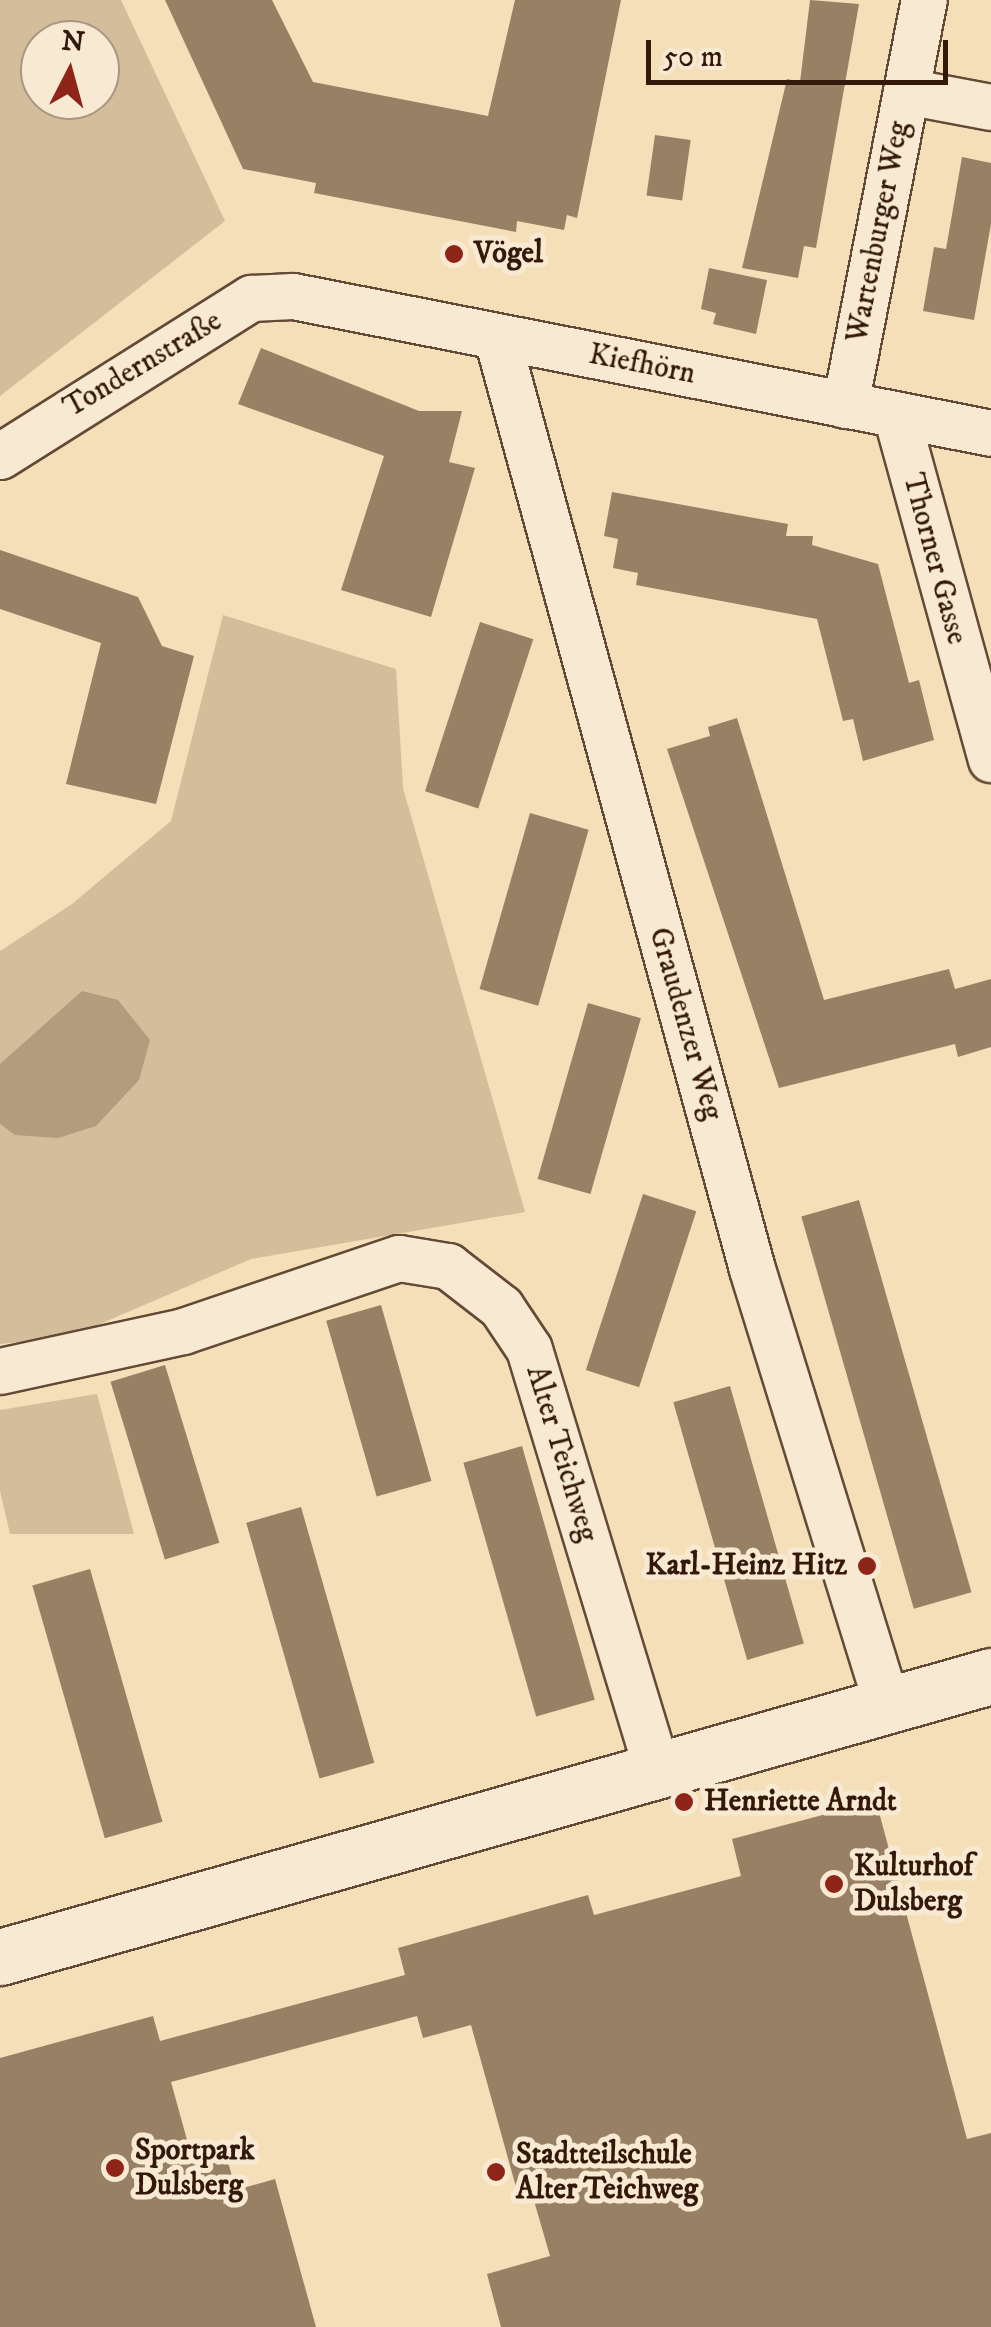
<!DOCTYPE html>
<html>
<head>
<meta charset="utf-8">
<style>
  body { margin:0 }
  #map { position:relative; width:991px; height:2327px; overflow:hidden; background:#f4dfb9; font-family:"IM FELL DW Pica",serif }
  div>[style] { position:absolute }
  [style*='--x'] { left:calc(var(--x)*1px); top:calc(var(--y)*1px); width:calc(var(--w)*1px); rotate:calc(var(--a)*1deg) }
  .green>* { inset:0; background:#d3bd9b }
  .water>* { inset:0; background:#b39c7e }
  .building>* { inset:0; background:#988065; transform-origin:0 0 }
  .roads { filter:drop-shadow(2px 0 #644a36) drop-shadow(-2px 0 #644a36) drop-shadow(0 2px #644a36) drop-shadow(0 -2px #644a36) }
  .minor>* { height:45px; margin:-22.5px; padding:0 22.5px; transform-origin:22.5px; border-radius:22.5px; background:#f8ead2 }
  .tertiary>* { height:55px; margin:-27.5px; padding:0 27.5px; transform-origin:27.5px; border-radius:27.5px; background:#f8ead2 }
  .dots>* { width:28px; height:28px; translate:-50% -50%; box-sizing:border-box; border:5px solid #f8ead2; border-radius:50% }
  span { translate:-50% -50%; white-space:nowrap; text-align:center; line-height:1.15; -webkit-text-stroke:10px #f8ead2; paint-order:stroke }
  .street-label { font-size:30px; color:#34190b }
  .poi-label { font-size:30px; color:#34190b; font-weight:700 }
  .left { translate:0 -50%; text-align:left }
  .right { translate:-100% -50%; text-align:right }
  .north { position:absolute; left:20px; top:20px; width:100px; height:100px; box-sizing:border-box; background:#f8ead2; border:2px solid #aa9682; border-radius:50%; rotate:6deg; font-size:28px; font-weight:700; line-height:40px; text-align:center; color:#34190b }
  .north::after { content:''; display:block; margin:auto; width:35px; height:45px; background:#8f2418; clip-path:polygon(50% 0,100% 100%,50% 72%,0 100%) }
  .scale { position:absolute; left:646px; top:40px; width:302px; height:45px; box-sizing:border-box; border:5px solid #34190b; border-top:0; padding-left:12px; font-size:30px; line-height:35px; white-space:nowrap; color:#34190b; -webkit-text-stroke:8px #f8ead2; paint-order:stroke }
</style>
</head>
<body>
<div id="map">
  <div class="green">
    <i style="clip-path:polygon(evenodd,0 0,121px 0,225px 221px,0 396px,0 0,40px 40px,100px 40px,100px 100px,40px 100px,40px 40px)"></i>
    <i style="clip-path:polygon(223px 615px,396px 669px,403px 788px,525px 1212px,251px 1259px,72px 1336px,0 1344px,0 951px,72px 904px,171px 821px)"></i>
    <i style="clip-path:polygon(97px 1394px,134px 1534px,10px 1534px,0 1491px,0 1410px)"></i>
  </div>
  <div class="water">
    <i style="clip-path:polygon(82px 991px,118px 1000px,150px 1040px,139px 1080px,96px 1126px,58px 1138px,15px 1135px,0 1124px,0 1064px)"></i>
  </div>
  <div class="building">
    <i style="clip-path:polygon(165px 0,272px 0,313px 82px,488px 116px,515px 0,621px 0,577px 218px,567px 215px,564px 230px,517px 221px,516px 232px,314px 193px,316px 183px,243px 169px)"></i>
    <i style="clip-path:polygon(810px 0,859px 4px,816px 248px,804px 246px,798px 278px,742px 268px,787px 79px,800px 82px)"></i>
    <i style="left:655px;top:135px;width:36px;height:61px;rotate:8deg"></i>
    <i style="clip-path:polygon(962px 157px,991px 163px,991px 224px,974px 320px,923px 311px,934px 247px,946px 249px)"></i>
    <i style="clip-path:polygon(709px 268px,767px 280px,756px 334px,713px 324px,716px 313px,701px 309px)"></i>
    <i style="clip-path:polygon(261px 348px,419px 411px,462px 411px,449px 462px,475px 468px,431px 617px,341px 590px,384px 456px,238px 404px)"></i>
    <i style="clip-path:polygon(612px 492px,788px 524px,786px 536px,813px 536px,812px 545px,878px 564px,909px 683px,919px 680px,934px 740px,863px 761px,853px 719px,843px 721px,817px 619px,636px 585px,638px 573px,613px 568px,618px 539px,604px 536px)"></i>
    <i style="clip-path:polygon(0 550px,138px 597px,162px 646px,194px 656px,156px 804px,66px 784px,101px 643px,0 609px)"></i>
    <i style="left:480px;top:622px;width:56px;height:178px;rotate:18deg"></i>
    <i style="clip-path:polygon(737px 718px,824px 1000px,949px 969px,955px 989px,991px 979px,991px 1047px,958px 1057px,955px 1044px,779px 1088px,667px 749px,710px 736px,708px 727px)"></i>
    <i style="left:530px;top:813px;width:61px;height:183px;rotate:16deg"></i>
    <i style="left:588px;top:1003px;width:55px;height:183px;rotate:16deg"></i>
    <i style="left:643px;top:1194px;width:56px;height:185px;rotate:18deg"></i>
    <i style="left:859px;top:1200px;width:408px;height:60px;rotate:74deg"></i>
    <i style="left:381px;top:1305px;width:183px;height:57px;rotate:74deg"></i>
    <i style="left:165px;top:1365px;width:186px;height:57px;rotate:73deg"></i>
    <i style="left:730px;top:1386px;width:268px;height:59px;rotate:74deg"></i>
    <i style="left:522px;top:1446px;width:264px;height:61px;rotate:74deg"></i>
    <i style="left:301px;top:1507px;width:266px;height:57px;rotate:74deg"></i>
    <i style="left:90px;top:1569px;width:263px;height:60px;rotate:74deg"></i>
    <i style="clip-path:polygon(876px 1801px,967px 2139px,991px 2133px,991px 2327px,501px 2327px,487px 2274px,550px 2256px,532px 2194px,519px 2198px,471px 2025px,423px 2038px,417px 2016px,171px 2082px,192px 2158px,224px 2148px,236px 2190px,275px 2179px,316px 2327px,0 2327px,0 2058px,153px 2016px,160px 2041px,405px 1975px,398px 1948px,588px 1895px,594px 1915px,741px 1876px,732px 1839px)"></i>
  </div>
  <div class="roads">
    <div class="minor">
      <i style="--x:906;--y:91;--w:86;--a:10.7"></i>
      <i style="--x:497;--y:338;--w:965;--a:74.68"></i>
      <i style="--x:752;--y:1269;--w:457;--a:72.8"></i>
      <i style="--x:845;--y:405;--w:413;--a:-79"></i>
      <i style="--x:896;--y:415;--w:357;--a:74.6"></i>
      <i style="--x:0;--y:456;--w:297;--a:-32.2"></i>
      <i style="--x:251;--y:298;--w:42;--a:-2.7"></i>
      <i style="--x:293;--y:296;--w:711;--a:11.1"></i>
      <i style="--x:0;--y:1371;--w:187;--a:-12.3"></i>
      <i style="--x:183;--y:1331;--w:228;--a:-18.7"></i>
      <i style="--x:399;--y:1258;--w:50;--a:9.3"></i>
      <i style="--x:448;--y:1266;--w:67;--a:37.7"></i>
      <i style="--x:501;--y:1307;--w:50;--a:56.3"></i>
      <i style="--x:529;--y:1349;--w:441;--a:73.1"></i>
    </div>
    <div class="tertiary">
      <i style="--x:0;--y:1957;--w:1030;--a:-15.83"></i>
    </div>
  </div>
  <div class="dots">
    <i style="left:454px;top:254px;background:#8f2418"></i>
    <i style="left:867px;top:1566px;background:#8f2418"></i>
    <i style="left:684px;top:1802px;background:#8f2418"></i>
    <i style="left:834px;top:1884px;background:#8f2418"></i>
    <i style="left:115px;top:2168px;background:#8f2418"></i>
    <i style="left:496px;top:2172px;background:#8f2418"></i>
  </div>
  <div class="street-label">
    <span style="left:879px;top:232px;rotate:-79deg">Wartenburger Weg</span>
    <span style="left:143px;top:365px;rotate:-31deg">Tondernstraße</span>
    <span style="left:642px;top:365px;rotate:11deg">Kiefhörn</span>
    <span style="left:934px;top:559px;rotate:75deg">Thorner Gasse</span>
    <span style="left:685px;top:1024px;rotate:74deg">Graudenzer Weg</span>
    <span style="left:561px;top:1454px;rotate:73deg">Alter Teichweg</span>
  </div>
  <div class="poi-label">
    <span class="left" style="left:474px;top:254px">Vögel</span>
    <span class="right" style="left:847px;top:1566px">Karl-Heinz Hitz</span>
    <span class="left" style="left:704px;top:1802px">Henriette Arndt</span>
    <span class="left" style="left:854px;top:1884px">Kulturhof<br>Dulsberg</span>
    <span class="left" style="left:135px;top:2168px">Sportpark<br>Dulsberg</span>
    <span class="left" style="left:516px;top:2172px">Stadtteilschule<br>Alter Teichweg</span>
  </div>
  <div class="north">N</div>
  <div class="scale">50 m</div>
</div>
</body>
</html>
